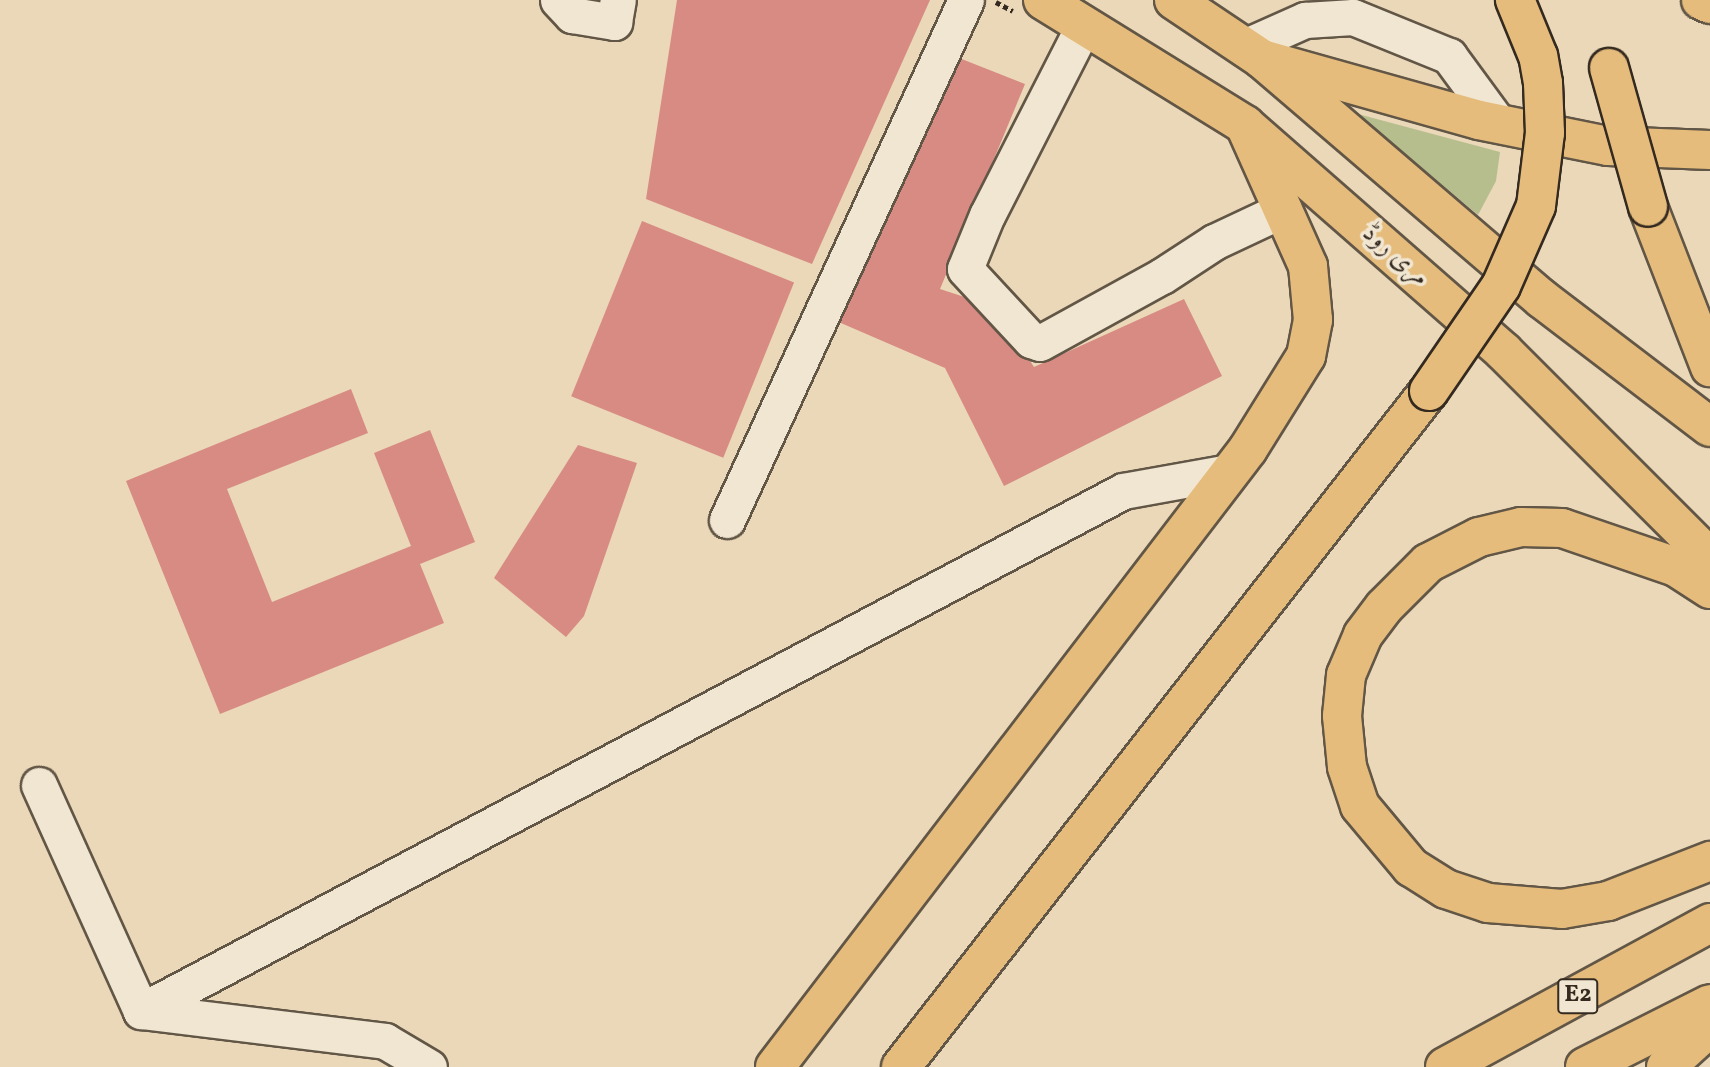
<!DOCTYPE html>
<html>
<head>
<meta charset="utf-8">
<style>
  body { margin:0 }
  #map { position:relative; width:1710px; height:1067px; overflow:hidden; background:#ead8b8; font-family:Vollkorn,Amiri,serif }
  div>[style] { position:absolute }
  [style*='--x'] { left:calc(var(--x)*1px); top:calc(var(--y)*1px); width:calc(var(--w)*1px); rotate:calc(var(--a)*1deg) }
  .green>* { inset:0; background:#b7be8e }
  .building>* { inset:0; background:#d88b83; transform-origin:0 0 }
  .path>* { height:4.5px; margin-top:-2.25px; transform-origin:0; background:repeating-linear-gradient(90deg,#342a20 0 5px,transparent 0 8.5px) }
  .roads { filter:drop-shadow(2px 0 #625646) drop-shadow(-2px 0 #625646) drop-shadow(0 2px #625646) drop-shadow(0 -2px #625646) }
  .minor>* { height:35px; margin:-17.5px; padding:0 17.5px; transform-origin:17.5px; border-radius:17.5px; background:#f1e6d1 }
  .major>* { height:38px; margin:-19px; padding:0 19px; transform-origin:19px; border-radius:19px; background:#e5bc7c }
  .highway>* { height:38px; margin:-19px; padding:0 19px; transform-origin:19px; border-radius:19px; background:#e5bc7c }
  .bridges { filter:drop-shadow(2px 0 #342a20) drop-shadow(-2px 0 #342a20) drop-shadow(0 2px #342a20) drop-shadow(0 -2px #342a20) }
  .highway-bridge>* { height:38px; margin:-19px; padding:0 19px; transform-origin:19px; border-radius:19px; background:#e5bc7c }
  span { translate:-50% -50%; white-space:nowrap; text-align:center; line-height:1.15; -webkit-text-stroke:7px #f1e6d1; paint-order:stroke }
  .shield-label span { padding:2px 5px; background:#f1e6d1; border:2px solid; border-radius:5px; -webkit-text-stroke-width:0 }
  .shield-label { font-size:24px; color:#342a20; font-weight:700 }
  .street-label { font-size:26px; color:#342a20 }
</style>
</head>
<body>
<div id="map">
  <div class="green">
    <i style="clip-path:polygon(1358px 114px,1500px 152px,1496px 181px,1478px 215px)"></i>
  </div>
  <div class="building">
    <i style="clip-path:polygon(677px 0,930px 0,812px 264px,646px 199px)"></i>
    <i style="clip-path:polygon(949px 54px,1025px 84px,940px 289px,995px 307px,1034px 367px,1184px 299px,1222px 376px,1004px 486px,945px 368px,827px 317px)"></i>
    <i style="left:642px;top:221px;width:164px;height:189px;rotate:22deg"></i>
    <i style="clip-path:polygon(351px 389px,368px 433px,227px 489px,272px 602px,411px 546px,374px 453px,430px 430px,475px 542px,420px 564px,444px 623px,220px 714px,126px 481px)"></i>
    <i style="clip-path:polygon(578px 445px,637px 463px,584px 616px,566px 637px,494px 578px)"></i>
  </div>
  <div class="path">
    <i style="--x:996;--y:2;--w:19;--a:28"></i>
  </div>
  <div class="roads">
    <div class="minor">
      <i style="--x:558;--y:0;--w:21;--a:47"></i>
      <i style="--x:572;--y:15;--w:43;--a:9.5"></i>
      <i style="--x:614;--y:22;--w:22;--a:-80"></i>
      <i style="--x:1084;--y:25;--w:213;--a:117"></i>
      <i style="--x:987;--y:215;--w:58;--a:112.2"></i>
      <i style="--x:965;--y:269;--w:97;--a:47.1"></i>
      <i style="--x:1031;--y:340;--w:9;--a:18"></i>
      <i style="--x:1040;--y:343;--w:139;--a:-28.8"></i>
      <i style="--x:1162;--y:276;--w:62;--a:-33.2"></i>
      <i style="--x:1214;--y:242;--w:77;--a:-25.2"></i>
      <i style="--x:1244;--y:47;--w:67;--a:-23.9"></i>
      <i style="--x:1305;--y:20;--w:48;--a:-3.6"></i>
      <i style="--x:1353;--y:17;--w:104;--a:22.1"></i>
      <i style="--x:1449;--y:56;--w:84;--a:53.7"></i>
      <i style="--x:727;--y:520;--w:572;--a:-65.32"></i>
      <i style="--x:39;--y:785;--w:248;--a:65.7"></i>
      <i style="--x:141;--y:1011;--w:246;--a:7"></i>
      <i style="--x:385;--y:1041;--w:51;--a:30.6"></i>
      <i style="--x:141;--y:1011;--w:1111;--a:-27.9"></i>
      <i style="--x:1123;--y:491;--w:108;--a:-10.2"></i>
    </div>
    <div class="major">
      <i style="--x:1043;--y:0;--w:238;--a:31.7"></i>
      <i style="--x:1245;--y:125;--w:343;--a:41.2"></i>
      <i style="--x:1503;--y:351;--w:293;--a:45"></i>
      <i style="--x:1174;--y:0;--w:106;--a:33.8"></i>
      <i style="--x:1262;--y:59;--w:369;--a:40.6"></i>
      <i style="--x:1542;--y:299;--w:211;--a:37.3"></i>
    </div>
    <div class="highway">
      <i style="--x:1701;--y:0;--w:10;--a:24"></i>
      <i style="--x:1262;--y:59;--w:225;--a:15.7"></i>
      <i style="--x:1479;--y:120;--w:132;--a:11.4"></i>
      <i style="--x:1608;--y:146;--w:102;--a:2.2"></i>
      <i style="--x:1648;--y:207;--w:172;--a:68.8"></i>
      <i style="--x:1710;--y:589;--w:40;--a:-147.1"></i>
      <i style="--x:1676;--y:567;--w:120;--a:-161.1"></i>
      <i style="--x:1562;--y:528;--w:41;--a:-178.6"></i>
      <i style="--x:1521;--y:527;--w:43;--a:166.6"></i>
      <i style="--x:1479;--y:537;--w:57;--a:153"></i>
      <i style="--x:1428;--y:563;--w:62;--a:135"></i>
      <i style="--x:1384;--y:607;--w:35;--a:127"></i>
      <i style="--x:1363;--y:635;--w:43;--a:113"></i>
      <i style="--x:1346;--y:675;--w:41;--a:95.6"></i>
      <i style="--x:1342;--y:716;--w:51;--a:84.4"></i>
      <i style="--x:1347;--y:767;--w:41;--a:71.6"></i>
      <i style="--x:1360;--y:806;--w:80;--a:50.1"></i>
      <i style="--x:1411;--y:867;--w:41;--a:32.2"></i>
      <i style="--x:1446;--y:889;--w:44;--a:18.4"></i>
      <i style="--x:1488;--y:903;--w:74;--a:4.6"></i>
      <i style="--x:1562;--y:909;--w:47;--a:-9.9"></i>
      <i style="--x:1608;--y:901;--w:110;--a:-21.4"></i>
      <i style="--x:775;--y:1067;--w:778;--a:-52.57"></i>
      <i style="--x:1248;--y:449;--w:110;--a:-58.1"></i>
      <i style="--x:1306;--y:356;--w:37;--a:-79"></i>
      <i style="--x:1313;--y:320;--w:54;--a:-95.3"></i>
      <i style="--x:1308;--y:266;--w:154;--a:-114.1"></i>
      <i style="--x:901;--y:1067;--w:858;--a:-52.01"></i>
      <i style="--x:1445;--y:1067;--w:302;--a:-28.5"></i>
      <i style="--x:1585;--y:1067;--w:140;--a:-26.7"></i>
      <i style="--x:1666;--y:1067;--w:59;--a:-42.3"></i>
    </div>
  </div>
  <div class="bridges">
    <div class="highway-bridge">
      <i style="--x:1609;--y:68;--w:144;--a:74.3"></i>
      <i style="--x:1429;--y:391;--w:127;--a:-55.6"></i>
      <i style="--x:1501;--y:286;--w:87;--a:-66.4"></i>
      <i style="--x:1536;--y:206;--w:74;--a:-83"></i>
      <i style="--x:1545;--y:133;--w:50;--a:-92.3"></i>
      <i style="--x:1543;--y:83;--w:27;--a:-100"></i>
      <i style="--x:1538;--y:56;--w:61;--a:-112.3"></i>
    </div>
  </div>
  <div class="shield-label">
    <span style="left:1578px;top:996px">E2</span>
  </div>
  <div class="street-label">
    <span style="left:1395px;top:256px;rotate:41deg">مری روڈ</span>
  </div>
</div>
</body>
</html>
